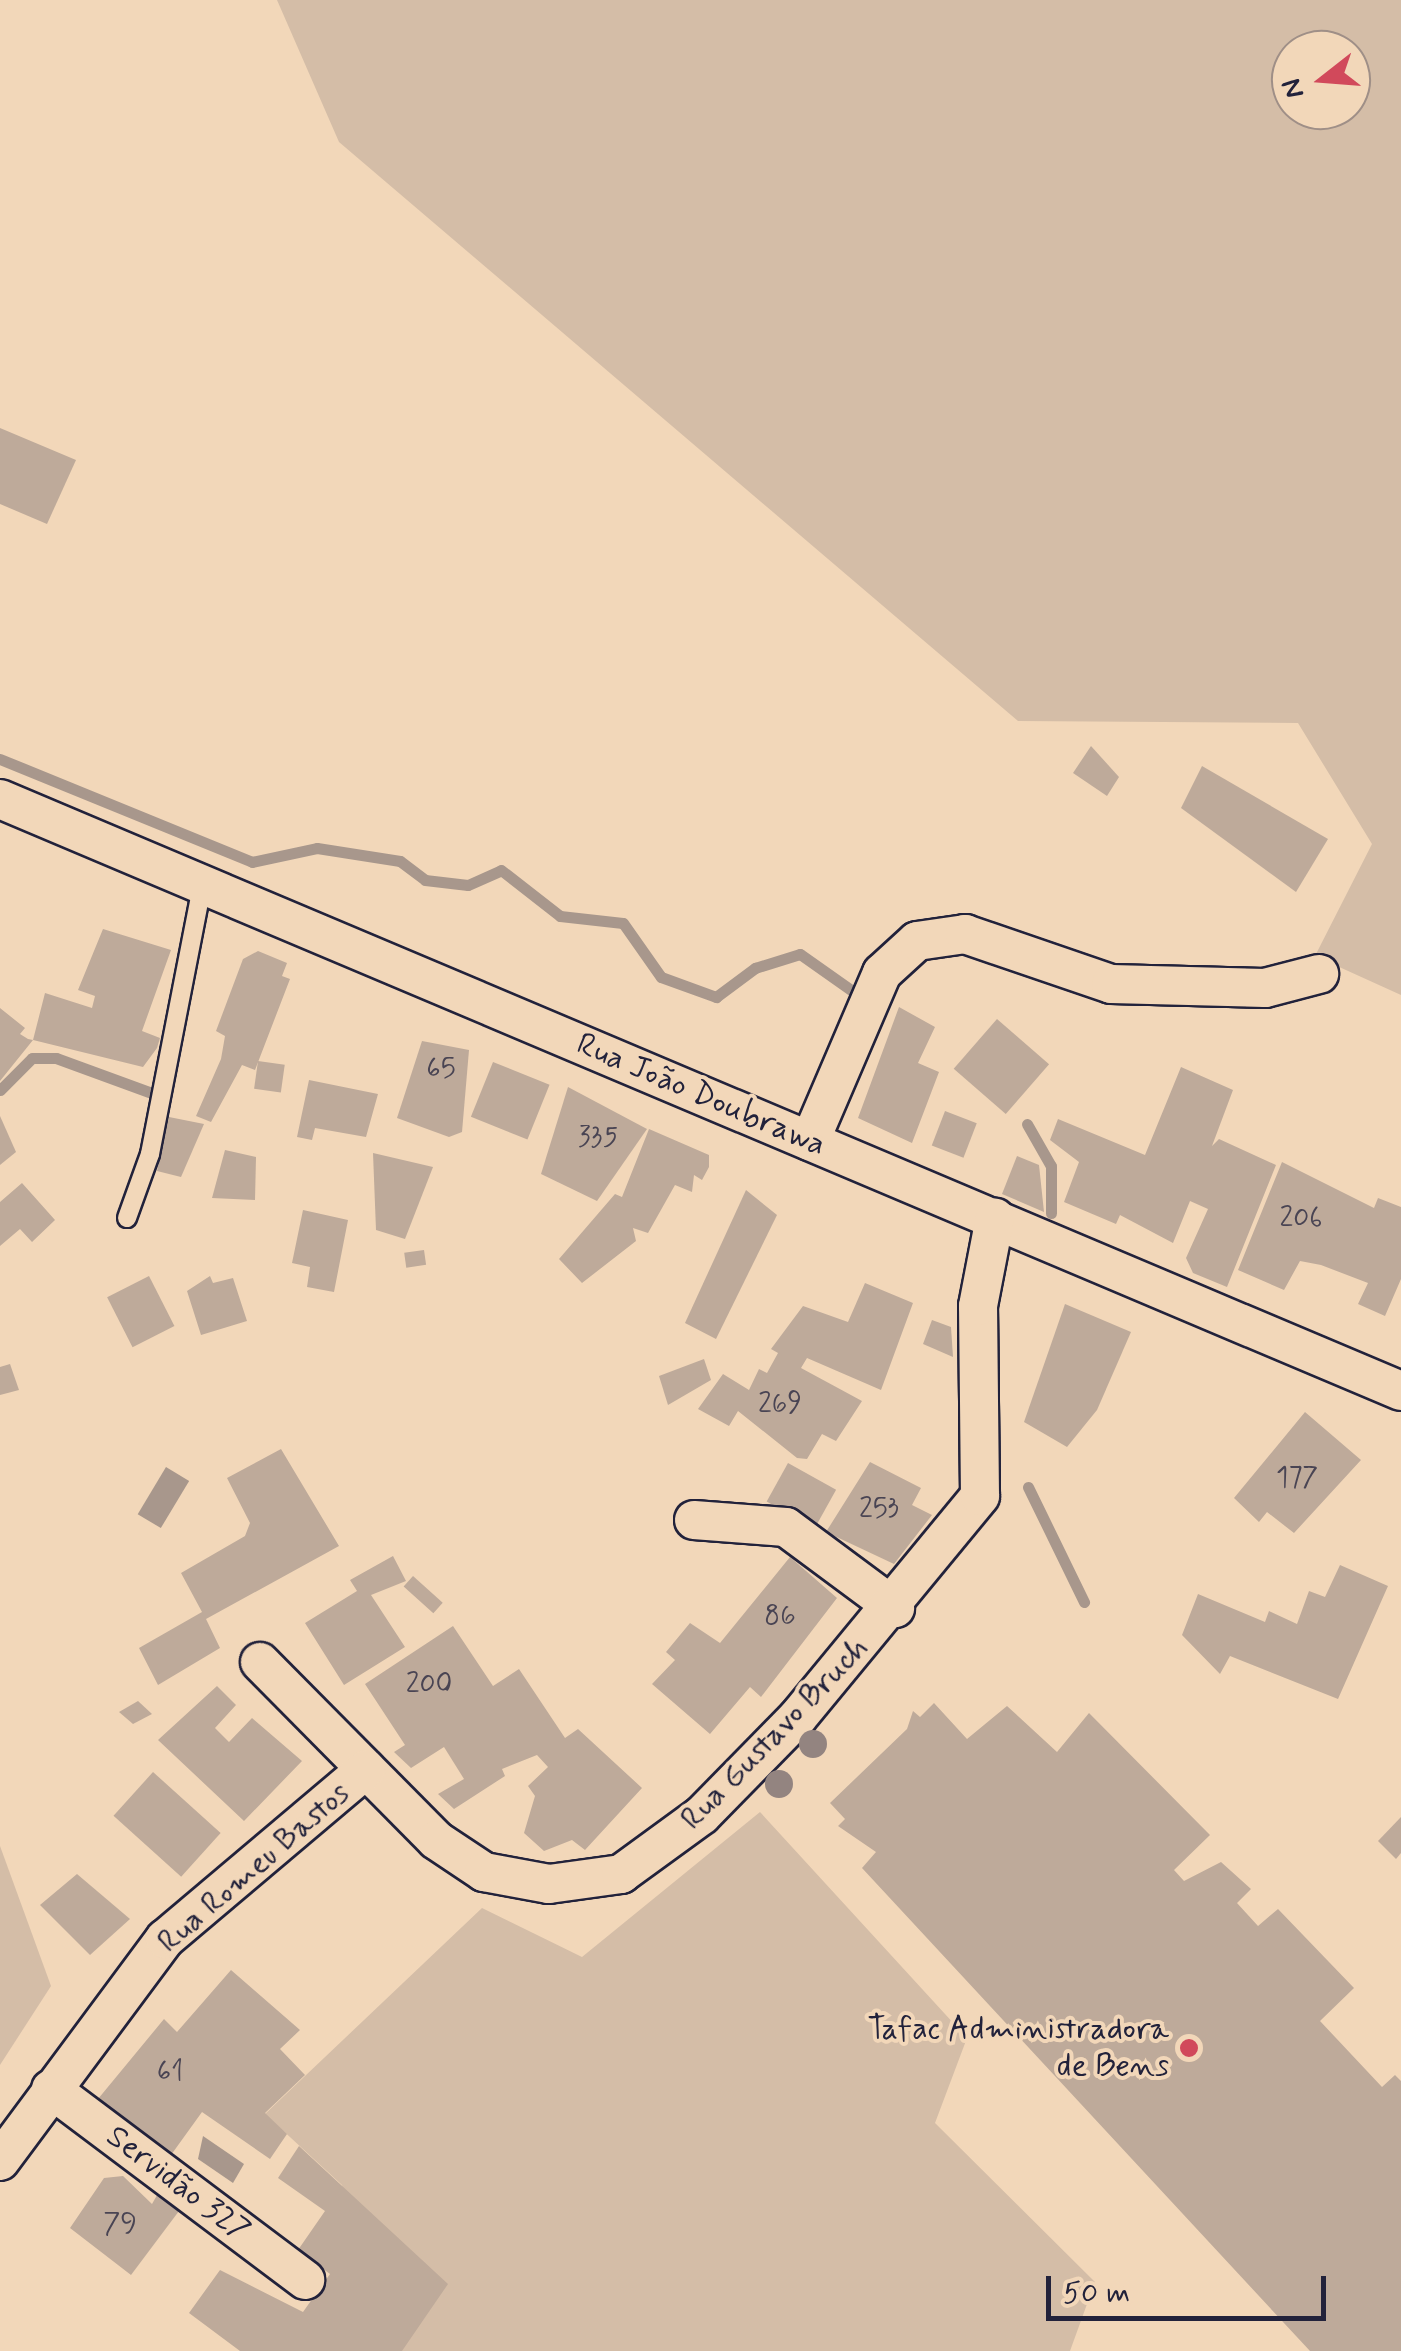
<!DOCTYPE html>
<html>
<head>
<meta charset="utf-8">
<style>
  body { margin:0 }
  #map { position:relative; width:1401px; height:2351px; overflow:hidden; background:#f2d7b9; font-family:Mynerve,sans-serif }
  div>[style] { position:absolute }
  [style*='--x'] { left:calc(var(--x)*1px); top:calc(var(--y)*1px); width:calc(var(--w)*1px); rotate:calc(var(--a)*1deg) }
  .green>* { inset:0; background:#d4bda7 }
  .water>* { inset:0; background:#a8978c; transform-origin:0 0 }
  .stream>* { height:11px; margin:-5.5px; padding:0 5.5px; transform-origin:5.5px; border-radius:5.5px; background:#a8978c }
  .building>* { inset:0; background:#beaa9a; transform-origin:0 0 }
  .roads { filter:drop-shadow(2px 0 #22223b) drop-shadow(-2px 0 #22223b) drop-shadow(0 2px #22223b) drop-shadow(0 -2px #22223b) }
  .lane>* { height:18px; margin:-9px; padding:0 9px; transform-origin:9px; border-radius:9px; background:#f2d7b9 }
  .street>* { height:38px; margin:-19px; padding:0 19px; transform-origin:19px; border-radius:19px; background:#f2d7b9 }
  .trees>* { width:28px; height:28px; margin:-14px; border-radius:50%; background:#938480 }
  .dots>* { width:28px; height:28px; translate:-50% -50%; box-sizing:border-box; border:5px solid #f2d7b9; border-radius:50% }
  span { translate:-50% -50%; white-space:nowrap; text-align:center; line-height:1.15; -webkit-text-stroke:8px #f2d7b9; paint-order:stroke }
  .number-label { font-size:28px; color:#494453 }
  .number-label span { -webkit-text-stroke-width:0 }
  .street-label { font-size:32px; color:#22223b }
  .poi-label { font-size:32px; color:#22223b }
  .right { translate:-100% -50%; text-align:right }
  .north { position:absolute; left:1271px; top:30px; width:100px; height:100px; box-sizing:border-box; background:#f2d7b9; border:2px solid #9f8f87; border-radius:50%; rotate:253deg; font-size:28px; font-weight:700; line-height:40px; text-align:center; color:#22223b }
  .north::after { content:''; display:block; margin:auto; width:35px; height:45px; background:#d1495b; clip-path:polygon(50% 0,100% 100%,50% 72%,0 100%) }
  .scale { position:absolute; left:1046px; top:2276px; width:280px; height:45px; box-sizing:border-box; border:5px solid #22223b; border-top:0; padding-left:12px; font-size:30px; line-height:35px; white-space:nowrap; color:#22223b; -webkit-text-stroke:8px #f2d7b9; paint-order:stroke }
</style>
</head>
<body>
<div id="map">
  <div class="green">
    <i style="clip-path:polygon(evenodd,277px 0,1401px 0,1401px 995px,1315px 956px,1372px 844px,1298px 723px,1018px 721px,339px 142px,277px 0,1291px 50px,1351px 50px,1351px 110px,1291px 110px,1291px 50px)"></i>
    <i style="clip-path:polygon(760px 1812px,967px 2038px,935px 2123px,1095px 2282px,1070px 2351px,360px 2351px,378px 2333px,342px 2185px,265px 2114px,482px 1908px,582px 1957px)"></i>
    <i style="clip-path:polygon(0 1846px,51px 1986px,0 2065px)"></i>
  </div>
  <div class="water">
    <i style="left:166px;top:1467px;width:27px;height:55px;rotate:31deg"></i>
    <i style="clip-path:polygon(203px 2136px,244px 2164px,233px 2183px,198px 2159px)"></i>
  </div>
  <div class="stream">
    <i style="--x:0;--y:759;--w:272;--a:22.2"></i>
    <i style="--x:252;--y:862;--w:66;--a:-12.2"></i>
    <i style="--x:317;--y:848;--w:84;--a:8.9"></i>
    <i style="--x:400;--y:861;--w:31;--a:37"></i>
    <i style="--x:425;--y:880;--w:43;--a:6.6"></i>
    <i style="--x:468;--y:885;--w:36;--a:-24"></i>
    <i style="--x:501;--y:870;--w:75;--a:37.9"></i>
    <i style="--x:560;--y:916;--w:63;--a:6.3"></i>
    <i style="--x:623;--y:923;--w:66;--a:54.9"></i>
    <i style="--x:661;--y:977;--w:59;--a:20"></i>
    <i style="--x:716;--y:997;--w:49;--a:-36.6"></i>
    <i style="--x:755;--y:968;--w:47;--a:-17.3"></i>
    <i style="--x:800;--y:954;--w:62;--a:35.2"></i>
    <i style="--x:0;--y:1090;--w:45;--a:-45"></i>
    <i style="--x:32;--y:1058;--w:24;--a:0"></i>
    <i style="--x:56;--y:1058;--w:99;--a:20.1"></i>
    <i style="--x:1027;--y:1124;--w:48;--a:60.3"></i>
    <i style="--x:1051;--y:1166;--w:47;--a:90"></i>
    <i style="--x:1028;--y:1487;--w:128;--a:64"></i>
  </div>
  <div class="building">
    <i style="clip-path:polygon(0 428px,76px 460px,47px 524px,0 504px)"></i>
    <i style="clip-path:polygon(1091px 746px,1119px 777px,1107px 796px,1073px 773px)"></i>
    <i style="clip-path:polygon(1202px 766px,1328px 839px,1296px 892px,1181px 808px)"></i>
    <i style="clip-path:polygon(103px 929px,171px 950px,142px 1031px,160px 1038px,157px 1048px,143px 1067px,33px 1040px,0 1081px,0 1008px,25px 1028px,20px 1034px,28px 1039px,33px 1040px,45px 993px,92px 1008px,95px 996px,78px 990px)"></i>
    <i style="clip-path:polygon(258px 951px,287px 963px,282px 976px,290px 979px,255px 1070px,242px 1065px,211px 1122px,196px 1116px,221px 1059px,225px 1036px,216px 1031px,243px 959px)"></i>
    <i style="clip-path:polygon(899px 1007px,935px 1027px,918px 1063px,939px 1072px,912px 1143px,858px 1118px)"></i>
    <i style="left:997px;top:1019px;width:69px;height:66px;rotate:41deg"></i>
    <i style="clip-path:polygon(422px 1041px,469px 1050px,462px 1132px,449px 1137px,397px 1118px)"></i>
    <i style="left:258px;top:1061px;width:27px;height:28px;rotate:8deg"></i>
    <i style="left:493px;top:1062px;width:61px;height:59px;rotate:22deg"></i>
    <i style="clip-path:polygon(1181px 1067px,1233px 1090px,1212px 1146px,1219px 1139px,1276px 1165px,1227px 1287px,1193px 1273px,1186px 1258px,1208px 1209px,1190px 1201px,1173px 1243px,1120px 1215px,1116px 1224px,1064px 1202px,1079px 1162px,1050px 1140px,1058px 1119px,1145px 1155px)"></i>
    <i style="clip-path:polygon(309px 1080px,378px 1094px,366px 1137px,315px 1128px,312px 1140px,297px 1137px)"></i>
    <i style="clip-path:polygon(568px 1087px,647px 1129px,597px 1201px,541px 1174px)"></i>
    <i style="left:945px;top:1111px;width:34px;height:37px;rotate:21deg"></i>
    <i style="clip-path:polygon(0 1116px,16px 1152px,0 1165px)"></i>
    <i style="clip-path:polygon(169px 1117px,204px 1124px,181px 1177px,157px 1171px)"></i>
    <i style="clip-path:polygon(649px 1129px,709px 1155px,709px 1167px,702px 1180px,694px 1175px,692px 1192px,675px 1185px,648px 1233px,633px 1228px,636px 1241px,582px 1283px,559px 1259px,615px 1194px,622px 1197px)"></i>
    <i style="clip-path:polygon(225px 1150px,256px 1157px,255px 1200px,212px 1198px)"></i>
    <i style="clip-path:polygon(373px 1153px,433px 1167px,405px 1239px,376px 1230px)"></i>
    <i style="clip-path:polygon(1017px 1156px,1039px 1165px,1044px 1212px,1002px 1194px)"></i>
    <i style="clip-path:polygon(1282px 1162px,1374px 1208px,1378px 1198px,1401px 1207px,1401px 1279px,1385px 1316px,1358px 1304px,1368px 1283px,1321px 1265px,1300px 1261px,1284px 1290px,1238px 1270px)"></i>
    <i style="clip-path:polygon(22px 1183px,55px 1220px,32px 1242px,20px 1229px,0 1246px,0 1202px)"></i>
    <i style="clip-path:polygon(746px 1190px,777px 1215px,716px 1339px,685px 1323px)"></i>
    <i style="clip-path:polygon(303px 1210px,348px 1220px,334px 1292px,307px 1287px,310px 1267px,292px 1263px)"></i>
    <i style="left:424px;top:1250px;width:15px;height:20px;rotate:82deg"></i>
    <i style="left:149px;top:1276px;width:56px;height:47px;rotate:63deg"></i>
    <i style="clip-path:polygon(210px 1276px,213px 1283px,233px 1278px,247px 1321px,201px 1335px,187px 1291px)"></i>
    <i style="clip-path:polygon(865px 1283px,913px 1303px,881px 1390px,807px 1358px,801px 1368px,862px 1401px,836px 1441px,822px 1434px,807px 1459px,797px 1458px,738px 1411px,729px 1426px,698px 1409px,723px 1374px,749px 1390px,759px 1369px,767px 1373px,778px 1353px,771px 1349px,803px 1306px,848px 1322px)"></i>
    <i style="clip-path:polygon(1065px 1304px,1131px 1332px,1097px 1410px,1067px 1447px,1024px 1422px)"></i>
    <i style="clip-path:polygon(932px 1320px,951px 1327px,953px 1357px,923px 1344px)"></i>
    <i style="clip-path:polygon(704px 1359px,711px 1380px,668px 1405px,659px 1376px)"></i>
    <i style="clip-path:polygon(10px 1364px,19px 1390px,0 1395px,0 1367px)"></i>
    <i style="clip-path:polygon(1305px 1412px,1361px 1460px,1294px 1533px,1267px 1512px,1259px 1522px,1234px 1498px)"></i>
    <i style="clip-path:polygon(281px 1449px,339px 1546px,206px 1619px,220px 1648px,158px 1685px,139px 1648px,202px 1612px,181px 1573px,245px 1536px,250px 1523px,227px 1478px)"></i>
    <i style="clip-path:polygon(870px 1462px,921px 1488px,912px 1505px,932px 1515px,894px 1564px,826px 1532px)"></i>
    <i style="left:788px;top:1463px;width:55px;height:44px;rotate:29deg"></i>
    <i style="clip-path:polygon(393px 1556px,406px 1581px,371px 1595px,405px 1647px,344px 1685px,305px 1623px,357px 1591px,350px 1580px)"></i>
    <i style="clip-path:polygon(790px 1557px,837px 1598px,761px 1697px,750px 1687px,710px 1734px,652px 1684px,675px 1660px,666px 1652px,690px 1623px,720px 1643px)"></i>
    <i style="clip-path:polygon(1340px 1565px,1388px 1586px,1338px 1699px,1230px 1656px,1220px 1674px,1182px 1635px,1198px 1594px,1265px 1622px,1269px 1611px,1297px 1624px,1309px 1591px,1325px 1597px)"></i>
    <i style="left:413px;top:1576px;width:40px;height:14px;rotate:42deg"></i>
    <i style="clip-path:polygon(453px 1626px,493px 1686px,519px 1669px,565px 1738px,578px 1729px,642px 1788px,585px 1850px,572px 1840px,544px 1851px,524px 1833px,535px 1796px,528px 1786px,548px 1767px,537px 1755px,502px 1769px,505px 1776px,454px 1809px,438px 1794px,464px 1779px,444px 1747px,411px 1768px,394px 1752px,405px 1745px,365px 1684px)"></i>
    <i style="clip-path:polygon(217px 1686px,236px 1705px,215px 1728px,229px 1742px,252px 1718px,302px 1761px,244px 1821px,158px 1740px)"></i>
    <i style="clip-path:polygon(138px 1701px,152px 1714px,133px 1724px,119px 1712px)"></i>
    <i style="clip-path:polygon(934px 1703px,967px 1739px,1007px 1706px,1057px 1752px,1089px 1713px,1210px 1835px,1174px 1870px,1184px 1881px,1221px 1862px,1251px 1889px,1237px 1903px,1258px 1926px,1278px 1909px,1354px 1988px,1320px 2021px,1382px 2087px,1395px 2075px,1401px 2081px,1401px 2351px,1310px 2351px,862px 1868px,876px 1852px,838px 1826px,845px 1819px,830px 1803px,907px 1729px,913px 1711px,920px 1717px)"></i>
    <i style="left:153px;top:1772px;width:91px;height:59px;rotate:42deg"></i>
    <i style="clip-path:polygon(1401px 1817px,1401px 1853px,1396px 1859px,1378px 1841px)"></i>
    <i style="clip-path:polygon(77px 1874px,130px 1919px,90px 1955px,40px 1905px)"></i>
    <i style="clip-path:polygon(231px 1970px,300px 2030px,280px 2049px,305px 2075px,265px 2113px,287px 2134px,270px 2159px,202px 2112px,171px 2155px,98px 2099px,164px 2019px,177px 2032px)"></i>
    <i style="clip-path:polygon(299px 2146px,448px 2284px,402px 2351px,240px 2351px,189px 2313px,220px 2270px,303px 2312px,330px 2274px,298px 2250px,325px 2211px,278px 2178px)"></i>
    <i style="clip-path:polygon(123px 2176px,152px 2204px,160px 2190px,182px 2207px,131px 2275px,70px 2228px,104px 2178px)"></i>
  </div>
  <div class="roads">
    <div class="lane">
      <i style="--x:127;--y:1218;--w:68;--a:-70.2"></i>
      <i style="--x:150;--y:1154;--w:272;--a:-79"></i>
    </div>
    <div class="street">
      <i style="--x:0;--y:799;--w:1521;--a:22.91"></i>
      <i style="--x:810;--y:1141;--w:183;--a:-66.8"></i>
      <i style="--x:882;--y:973;--w:47;--a:-42.4"></i>
      <i style="--x:917;--y:941;--w:49;--a:-8.3"></i>
      <i style="--x:965;--y:934;--w:154;--a:18.9"></i>
      <i style="--x:1111;--y:984;--w:154;--a:1.5"></i>
      <i style="--x:1265;--y:988;--w:56;--a:-14.5"></i>
      <i style="--x:694;--y:1520;--w:92;--a:4.4"></i>
      <i style="--x:786;--y:1527;--w:136;--a:36.6"></i>
      <i style="--x:260;--y:1662;--w:250;--a:45.3"></i>
      <i style="--x:436;--y:1840;--w:58;--a:33.7"></i>
      <i style="--x:484;--y:1872;--w:66;--a:10.5"></i>
      <i style="--x:549;--y:1884;--w:73;--a:-7.9"></i>
      <i style="--x:621;--y:1874;--w:100;--a:-36.1"></i>
      <i style="--x:702;--y:1815;--w:137;--a:-45.6"></i>
      <i style="--x:798;--y:1717;--w:286;--a:-50.5"></i>
      <i style="--x:980;--y:1496;--w:190;--a:-90.6"></i>
      <i style="--x:978;--y:1306;--w:90;--a:-79.1"></i>
      <i style="--x:51;--y:2089;--w:318;--a:36.9"></i>
      <i style="--x:0;--y:2161;--w:277;--a:-53.4"></i>
      <i style="--x:165;--y:1939;--w:263;--a:-40.2"></i>
    </div>
  </div>
  <div class="trees">
    <i style="left:813px;top:1744px"></i>
    <i style="left:779px;top:1784px"></i>
  </div>
  <div class="dots">
    <i style="left:1189px;top:2048px;background:#d1495b"></i>
  </div>
  <div class="number-label">
    <span style="left:441px;top:1070px">65</span>
    <span style="left:598px;top:1138px">335</span>
    <span style="left:1301px;top:1219px">206</span>
    <span style="left:780px;top:1405px">269</span>
    <span style="left:1297px;top:1479px">177</span>
    <span style="left:879px;top:1510px">253</span>
    <span style="left:780px;top:1617px">86</span>
    <span style="left:429px;top:1685px">200</span>
    <span style="left:170px;top:2073px">61</span>
    <span style="left:120px;top:2225px">79</span>
  </div>
  <div class="street-label">
    <span style="left:701px;top:1095px;rotate:23deg">Rua João Doubrawa</span>
    <span style="left:775px;top:1734px;rotate:-46deg">Rua Gustavo Bruch</span>
    <span style="left:254px;top:1868px;rotate:-41deg">Rua Romeu Bastos</span>
    <span style="left:178px;top:2184px;rotate:37deg">Servidão 327</span>
  </div>
  <div class="poi-label">
    <span class="right" style="left:1169px;top:2048px">Tafac Administradora<br>de Bens</span>
  </div>
  <div class="north">N</div>
  <div class="scale">50 m</div>
</div>
</body>
</html>
